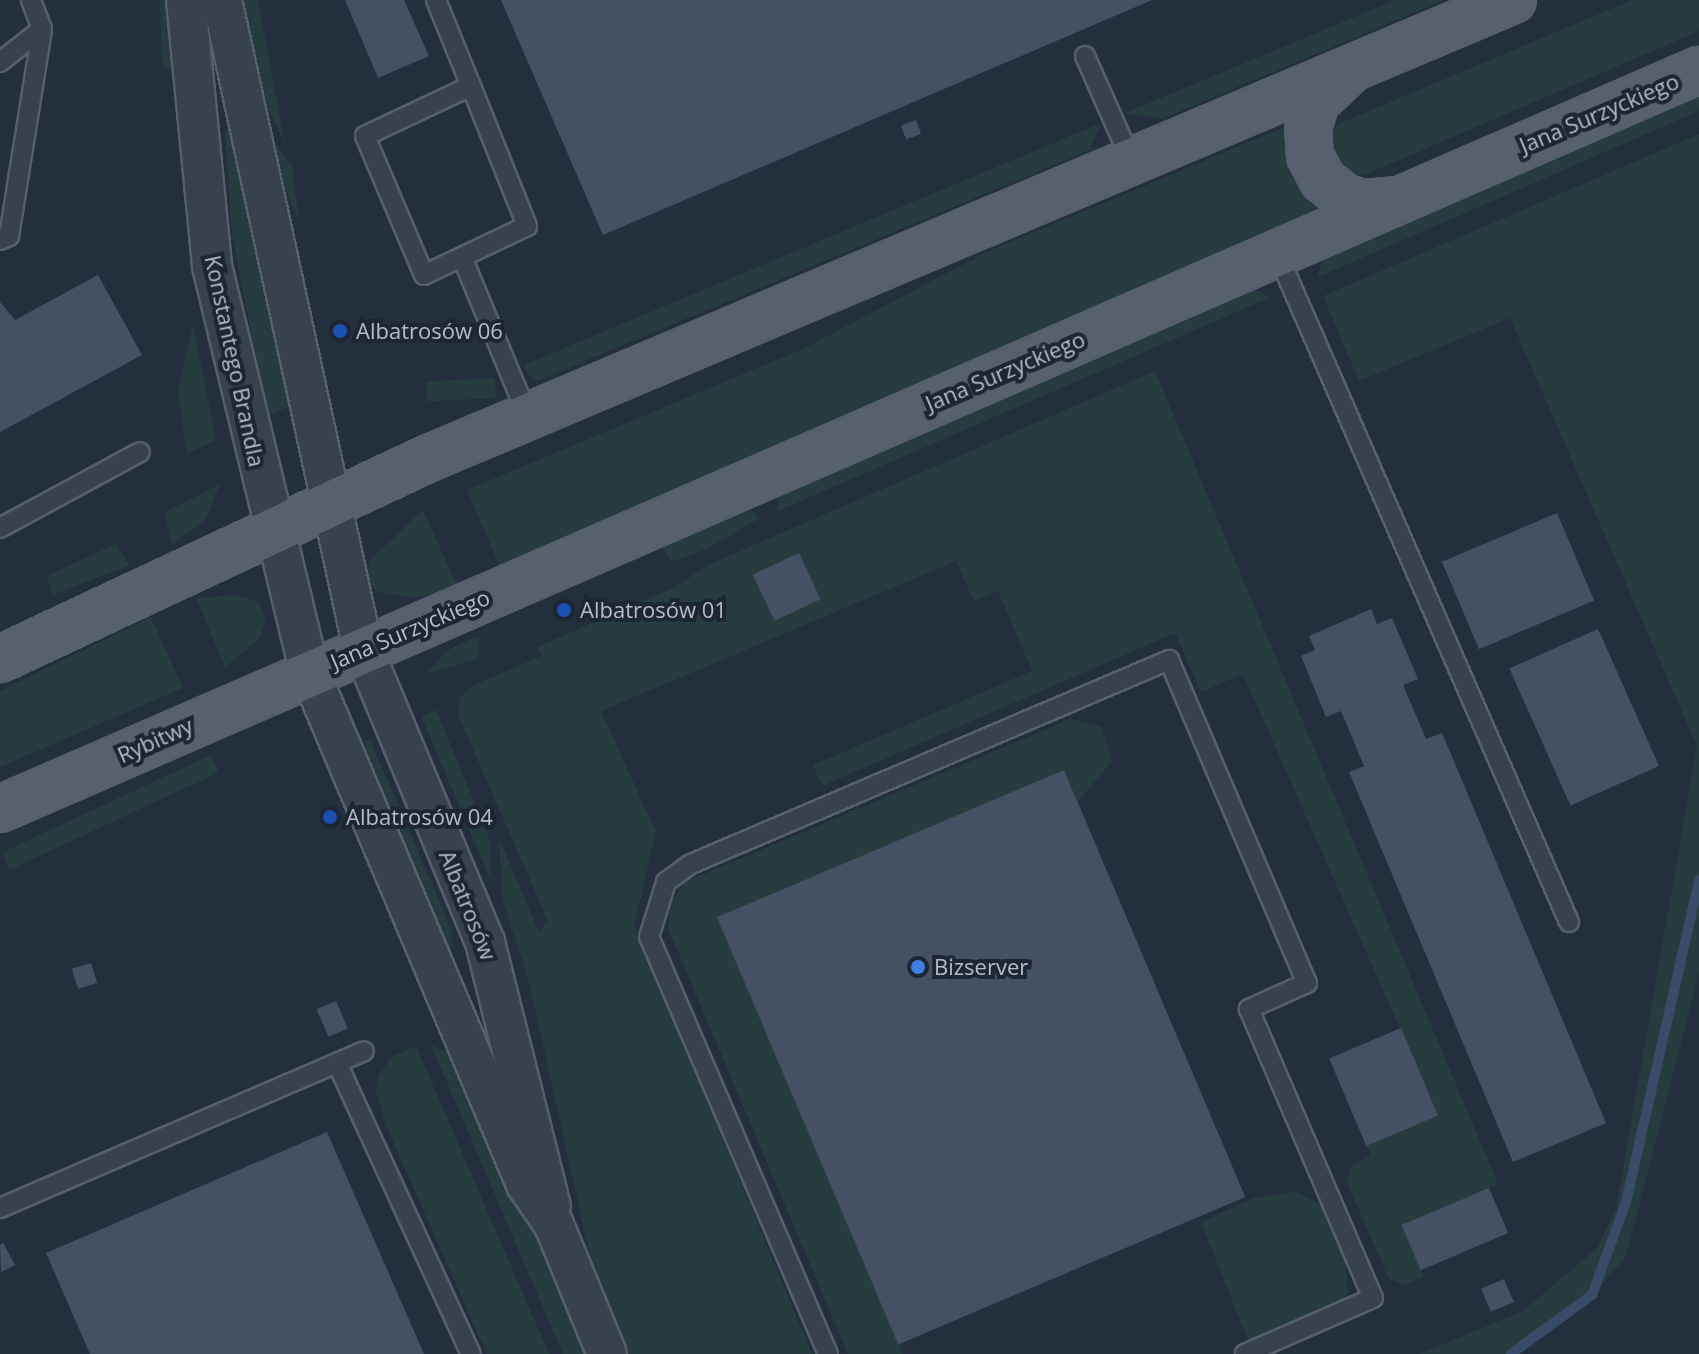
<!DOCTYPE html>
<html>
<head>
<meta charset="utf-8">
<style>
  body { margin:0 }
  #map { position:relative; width:1699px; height:1354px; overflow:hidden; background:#242f3e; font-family:"Open Sans",sans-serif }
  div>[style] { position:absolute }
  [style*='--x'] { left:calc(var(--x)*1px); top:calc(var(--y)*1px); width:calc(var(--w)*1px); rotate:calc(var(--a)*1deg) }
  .green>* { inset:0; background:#263c3f; transform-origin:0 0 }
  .stream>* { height:10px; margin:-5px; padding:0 5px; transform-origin:5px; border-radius:5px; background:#394c67 }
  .building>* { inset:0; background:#455162; transform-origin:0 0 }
  .roads { filter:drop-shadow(2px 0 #565f6c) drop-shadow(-2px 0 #565f6c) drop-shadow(0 2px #565f6c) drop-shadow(0 -2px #565f6c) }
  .lane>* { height:18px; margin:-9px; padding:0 9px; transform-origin:9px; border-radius:9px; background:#38414e }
  .street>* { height:38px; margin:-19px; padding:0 19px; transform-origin:19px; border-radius:19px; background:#38414e }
  .primary>* { height:44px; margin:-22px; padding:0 22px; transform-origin:22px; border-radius:22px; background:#56606e }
  .dots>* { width:22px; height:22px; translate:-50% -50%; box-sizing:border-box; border:4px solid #1d2633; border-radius:50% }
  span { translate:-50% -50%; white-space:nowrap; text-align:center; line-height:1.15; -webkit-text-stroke:8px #1d2633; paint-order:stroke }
  .street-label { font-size:22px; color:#b4bcc9 }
  .poi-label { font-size:22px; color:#b4bcc9 }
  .left { translate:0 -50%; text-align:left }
</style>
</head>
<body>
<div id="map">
  <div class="green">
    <i style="clip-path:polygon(160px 0,171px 0,171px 72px,162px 65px)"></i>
    <i style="clip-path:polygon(243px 0,258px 0,285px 143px,267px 106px)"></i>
    <i style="clip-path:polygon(1395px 0,1444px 0,1162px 119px,1125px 113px)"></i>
    <i style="clip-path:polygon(1632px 0,1699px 0,1699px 31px,1367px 174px,1352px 176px,1331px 163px,1330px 135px,1338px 124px)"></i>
    <i style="clip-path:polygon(1699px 90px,1699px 111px,1316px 278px,1325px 255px)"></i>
    <i style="clip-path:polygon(1101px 123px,1090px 150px,537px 381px,527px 373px,524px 365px)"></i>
    <i style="clip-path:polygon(231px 126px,290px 406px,267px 416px,232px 234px,225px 132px)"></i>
    <i style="clip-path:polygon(1285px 127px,1289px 174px,1322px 211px,501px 569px,467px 490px,803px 349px,989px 251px)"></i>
    <i style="clip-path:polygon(1699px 134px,1699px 973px,1626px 1257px,1592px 1295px,1511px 1354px,1419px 1354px,1523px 1311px,1598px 1247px,1616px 1208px,1697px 746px,1510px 318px,1359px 381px,1323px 296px)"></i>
    <i style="clip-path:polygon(275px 144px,292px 165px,300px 223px,286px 191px)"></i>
    <i style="clip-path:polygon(1251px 288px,1271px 297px,778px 511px,779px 488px)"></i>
    <i style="clip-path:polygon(193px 323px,216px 440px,187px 454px,178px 391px)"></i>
    <i style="clip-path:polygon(1155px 371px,1498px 1184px,1403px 1227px,1424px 1277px,1405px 1285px,1389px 1279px,1347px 1183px,1351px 1165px,1371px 1156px,1366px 1145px,1438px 1114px,1243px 674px,1201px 692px,1175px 633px,822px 786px,813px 765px,1032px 671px,998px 591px,974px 601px,956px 561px,601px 711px,656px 832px,634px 926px,812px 1354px,627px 1354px,595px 1278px,528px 978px,502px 899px,499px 838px,539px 932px,548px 921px,459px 717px,459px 699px,472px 686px,541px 656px,537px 647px,675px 587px,710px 564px)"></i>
    <i style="left:495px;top:378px;width:20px;height:69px;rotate:87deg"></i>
    <i style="clip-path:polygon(220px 484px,206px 519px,172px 545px,164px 513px)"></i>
    <i style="clip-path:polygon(744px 505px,760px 518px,707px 549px,671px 562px,663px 548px)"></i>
    <i style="clip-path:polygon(423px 510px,458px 588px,416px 598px,376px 592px,367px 574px,371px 559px)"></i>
    <i style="clip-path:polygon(115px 544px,130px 565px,53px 595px,47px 576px)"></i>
    <i style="clip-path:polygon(234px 595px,259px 602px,266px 622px,259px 639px,225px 667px,196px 598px)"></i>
    <i style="clip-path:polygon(151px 617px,183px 688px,0 767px,0 691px)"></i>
    <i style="clip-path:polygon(479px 636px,478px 659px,426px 674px,448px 650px)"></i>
    <i style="clip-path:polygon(436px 710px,490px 840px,491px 881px,421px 716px)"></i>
    <i style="clip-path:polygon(1071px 719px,1102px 727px,1112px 761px,1078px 802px,1064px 770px,720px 923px,903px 1354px,848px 1354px,668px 928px,670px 904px,685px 882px)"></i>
    <i style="clip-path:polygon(370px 739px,452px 931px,451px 958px,358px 744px)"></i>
    <i style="left:211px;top:755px;width:19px;height:231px;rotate:65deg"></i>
    <i style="clip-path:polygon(431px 1045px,451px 1054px,492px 1128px,588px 1354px,563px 1354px)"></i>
    <i style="clip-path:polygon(416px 1046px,549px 1354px,487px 1354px,387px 1128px,376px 1093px,378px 1077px,391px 1057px)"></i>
    <i style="clip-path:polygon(1294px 1191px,1325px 1206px,1346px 1258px,1348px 1293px,1337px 1306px,1249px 1343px,1201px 1222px,1254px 1198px)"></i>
  </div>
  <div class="stream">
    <i style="--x:1511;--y:1354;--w:100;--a:-36.1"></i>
    <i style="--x:1592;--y:1295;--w:99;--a:-69.9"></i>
    <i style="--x:1626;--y:1202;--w:330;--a:-77.2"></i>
  </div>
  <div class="building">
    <i style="clip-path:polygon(345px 0,404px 0,429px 56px,378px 78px)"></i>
    <i style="clip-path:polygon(501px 0,1152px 0,603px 235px)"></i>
    <i style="left:916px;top:120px;width:15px;height:16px;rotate:70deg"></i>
    <i style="clip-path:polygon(98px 275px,142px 355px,0 432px,0 302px,15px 320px)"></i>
    <i style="left:1557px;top:513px;width:95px;height:125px;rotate:67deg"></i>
    <i style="left:799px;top:553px;width:51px;height:51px;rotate:65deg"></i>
    <i style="clip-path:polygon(1371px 609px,1377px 624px,1392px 618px,1418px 679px,1403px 685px,1426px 739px,1442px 733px,1606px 1123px,1513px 1162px,1349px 772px,1364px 766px,1341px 711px,1326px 717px,1301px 656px,1315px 650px,1309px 636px)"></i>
    <i style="left:1598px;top:629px;width:150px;height:97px;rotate:66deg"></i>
    <i style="left:1064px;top:770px;width:464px;height:377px;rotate:67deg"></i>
    <i style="left:91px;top:963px;width:21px;height:20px;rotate:73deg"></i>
    <i style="left:336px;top:1001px;width:30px;height:21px;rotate:67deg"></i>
    <i style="left:1401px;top:1028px;width:95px;height:78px;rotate:67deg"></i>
    <i style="clip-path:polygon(327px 1132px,424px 1354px,90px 1354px,46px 1253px)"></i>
    <i style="left:1489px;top:1188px;width:49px;height:95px;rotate:67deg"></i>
    <i style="clip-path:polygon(3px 1243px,15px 1265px,1px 1272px,0 1245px)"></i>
    <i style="left:1504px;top:1279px;width:25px;height:25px;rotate:67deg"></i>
  </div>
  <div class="roads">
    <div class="lane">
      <i style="--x:436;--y:0;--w:93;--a:67.9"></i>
      <i style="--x:471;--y:86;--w:151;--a:68.2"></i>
      <i style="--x:527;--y:226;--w:114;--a:154.6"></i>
      <i style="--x:424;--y:275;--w:151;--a:-113"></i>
      <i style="--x:365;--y:136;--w:117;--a:-25.3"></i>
      <i style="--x:1085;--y:56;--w:114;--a:66.1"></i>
      <i style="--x:0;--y:62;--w:53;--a:-38.2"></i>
      <i style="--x:42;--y:29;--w:31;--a:-111"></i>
      <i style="--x:0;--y:240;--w:10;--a:-24"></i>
      <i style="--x:9;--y:236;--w:210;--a:-80.9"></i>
      <i style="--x:1277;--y:253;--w:730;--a:66.42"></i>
      <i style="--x:462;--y:257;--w:172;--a:67.5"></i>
      <i style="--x:0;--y:528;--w:159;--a:-28.5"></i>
      <i style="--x:337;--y:1063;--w:320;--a:65.3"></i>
      <i style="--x:0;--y:1208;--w:396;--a:-23.3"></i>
      <i style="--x:828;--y:1354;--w:454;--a:-113.2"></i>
      <i style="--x:649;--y:937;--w:58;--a:-72.8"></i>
      <i style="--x:666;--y:882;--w:31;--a:-36"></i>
      <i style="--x:691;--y:864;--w:520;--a:-23.11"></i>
      <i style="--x:1169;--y:660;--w:351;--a:66.9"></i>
      <i style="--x:1307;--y:983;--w:64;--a:155.9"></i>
      <i style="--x:1249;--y:1009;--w:314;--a:66.8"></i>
      <i style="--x:1373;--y:1298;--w:140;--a:156.4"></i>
    </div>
    <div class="street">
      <i style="--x:186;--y:0;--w:267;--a:84.4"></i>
      <i style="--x:212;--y:266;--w:419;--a:76.5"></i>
      <i style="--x:310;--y:673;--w:555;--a:67.09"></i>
      <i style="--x:526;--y:1184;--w:50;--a:55.7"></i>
      <i style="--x:554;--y:1225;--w:139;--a:67.7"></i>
      <i style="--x:222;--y:0;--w:664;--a:77.74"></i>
      <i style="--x:363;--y:649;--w:317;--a:67.4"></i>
      <i style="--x:485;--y:942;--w:272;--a:76"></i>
    </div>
    <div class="primary">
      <i style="--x:1348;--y:72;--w:44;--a:136.8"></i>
      <i style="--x:1316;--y:102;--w:27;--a:107"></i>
      <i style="--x:1308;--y:128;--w:28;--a:86"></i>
      <i style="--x:1310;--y:156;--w:27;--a:62"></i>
      <i style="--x:1323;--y:180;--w:27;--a:39"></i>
      <i style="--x:1344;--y:197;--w:20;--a:18"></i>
      <i style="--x:1363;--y:203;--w:33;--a:-5"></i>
      <i style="--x:0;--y:659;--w:472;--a:-25.1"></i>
      <i style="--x:427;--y:459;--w:1179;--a:-22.91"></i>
      <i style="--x:0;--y:809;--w:1853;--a:-23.51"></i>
    </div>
  </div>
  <div class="dots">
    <i style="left:340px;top:331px;background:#1a4fb4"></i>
    <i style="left:564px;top:610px;background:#1a4fb4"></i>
    <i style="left:330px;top:817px;background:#1a4fb4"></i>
    <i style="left:918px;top:967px;background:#3f7fe0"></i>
  </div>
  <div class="street-label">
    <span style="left:1599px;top:113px;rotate:-23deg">Jana Surzyckiego</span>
    <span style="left:235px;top:361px;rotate:78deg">Konstantego Brandla</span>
    <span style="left:1005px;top:371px;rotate:-23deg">Jana Surzyckiego</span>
    <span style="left:410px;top:629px;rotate:-23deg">Jana Surzyckiego</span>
    <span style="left:155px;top:740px;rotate:-24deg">Rybitwy</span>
    <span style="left:468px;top:905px;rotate:68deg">Albatrosów</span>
  </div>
  <div class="poi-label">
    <span class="left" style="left:356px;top:331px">Albatrosów 06</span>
    <span class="left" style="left:580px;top:610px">Albatrosów 01</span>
    <span class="left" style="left:346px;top:817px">Albatrosów 04</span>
    <span class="left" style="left:934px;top:967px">Bizserver</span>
  </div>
</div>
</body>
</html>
